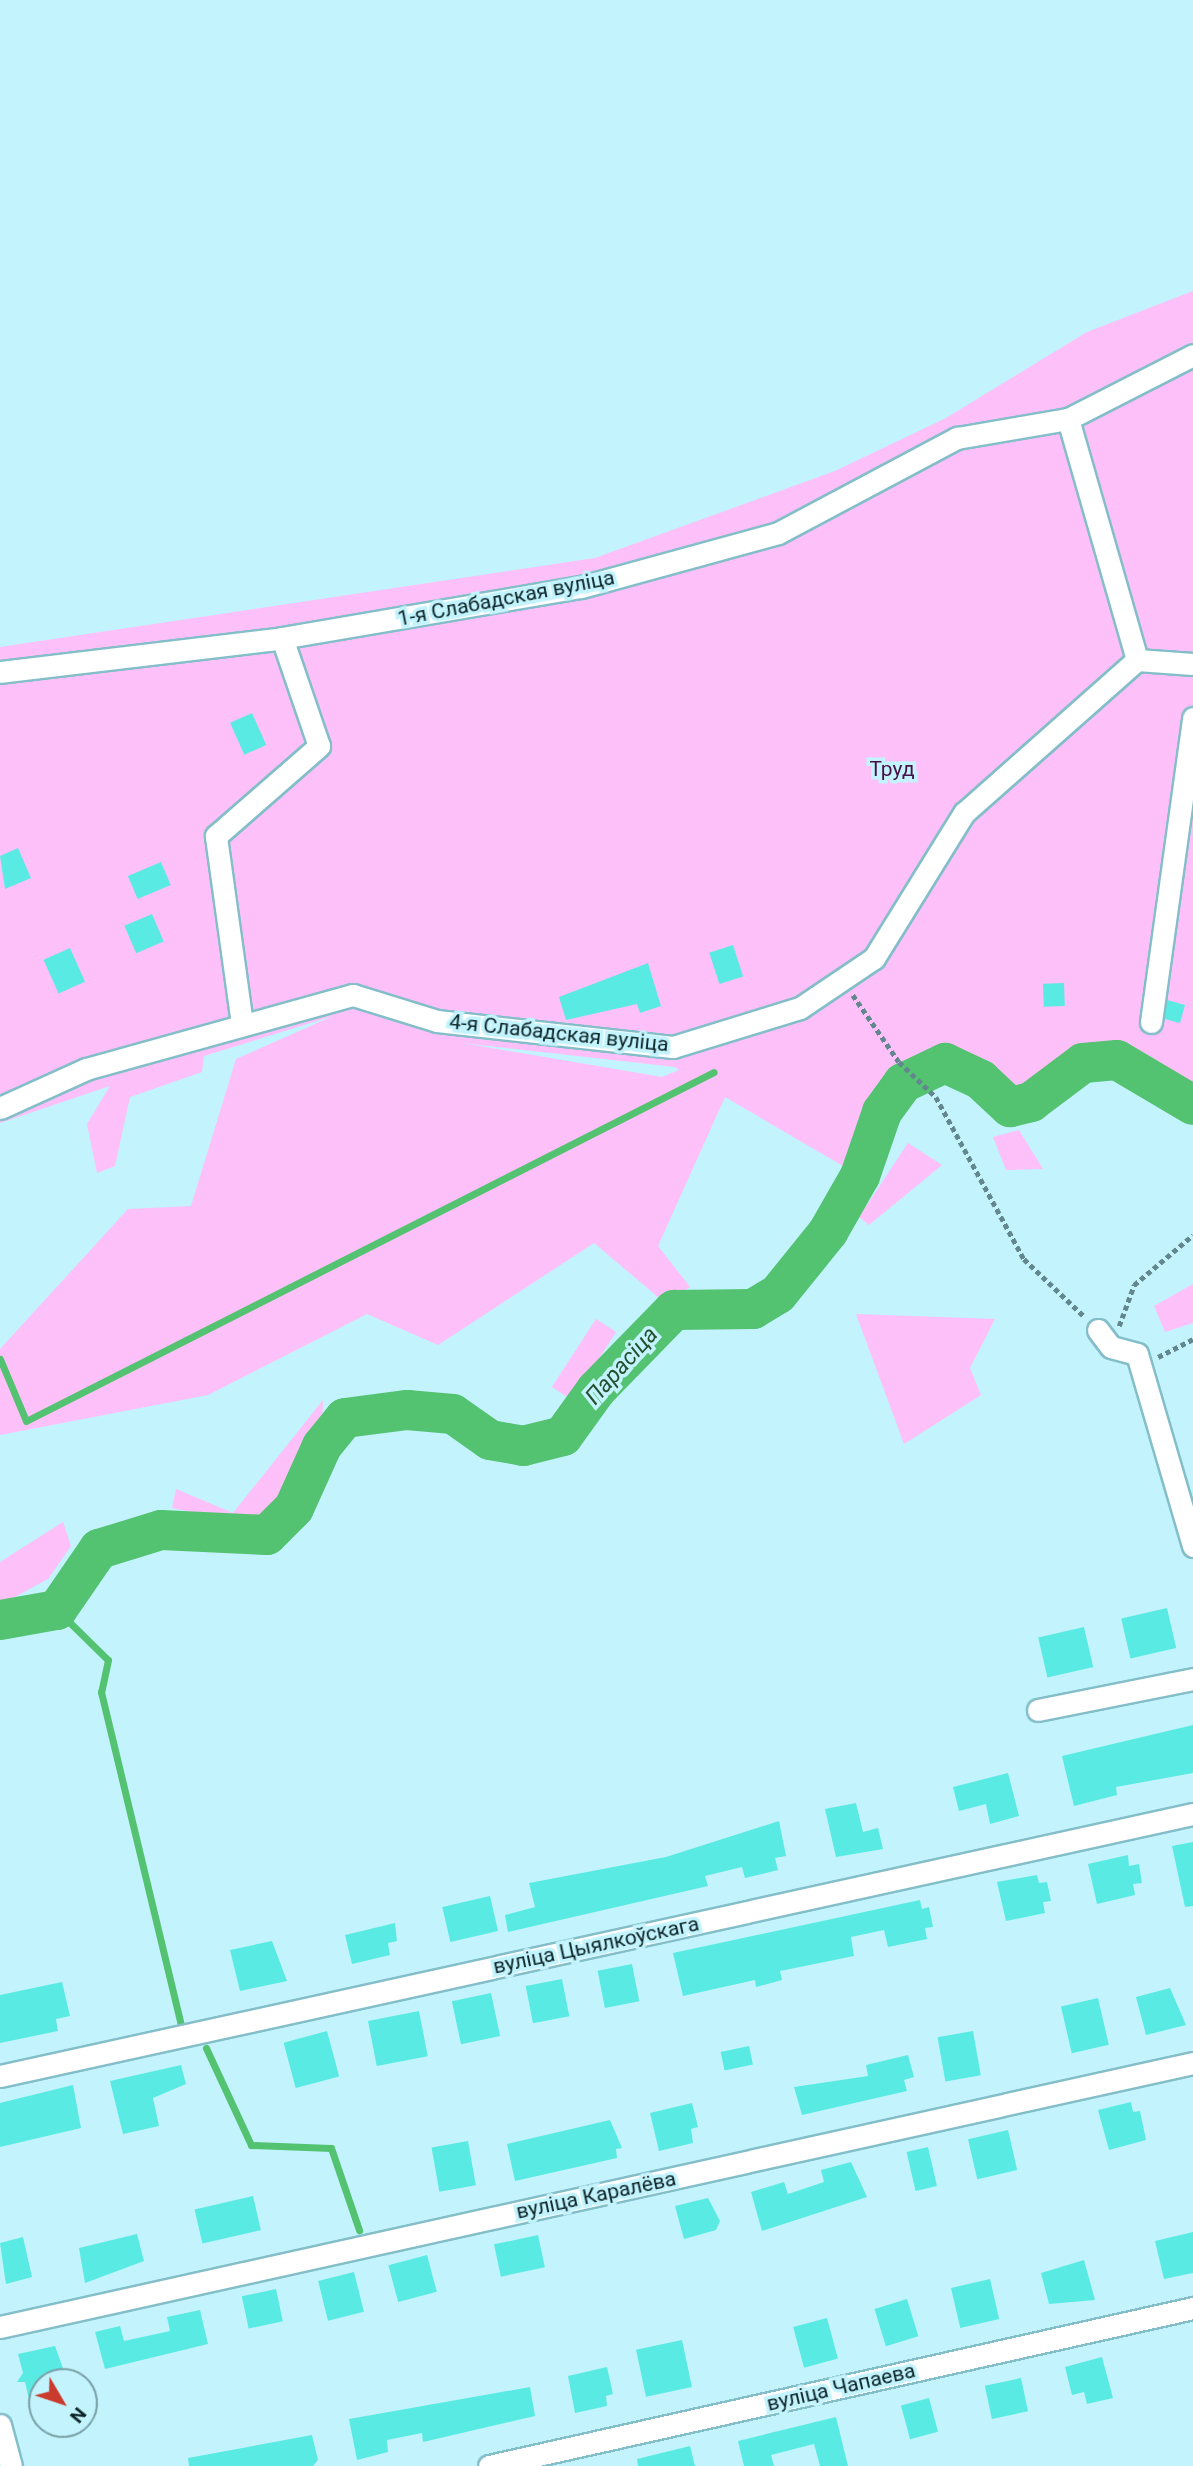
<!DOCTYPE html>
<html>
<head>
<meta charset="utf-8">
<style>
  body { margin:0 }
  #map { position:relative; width:1193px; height:2466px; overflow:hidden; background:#c3f3fc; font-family:Roboto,sans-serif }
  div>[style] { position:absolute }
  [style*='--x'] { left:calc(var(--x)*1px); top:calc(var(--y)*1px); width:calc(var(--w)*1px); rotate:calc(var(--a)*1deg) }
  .green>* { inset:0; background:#fec0f8; transform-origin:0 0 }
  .stream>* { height:7px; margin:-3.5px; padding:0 3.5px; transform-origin:3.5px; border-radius:3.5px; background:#53c271 }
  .river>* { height:40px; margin:-20px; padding:0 20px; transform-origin:20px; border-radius:20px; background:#53c271 }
  .building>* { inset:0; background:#59ebe3; transform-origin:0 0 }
  .path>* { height:4.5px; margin-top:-2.25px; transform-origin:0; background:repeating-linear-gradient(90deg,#63878e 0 5px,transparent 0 8.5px) }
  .roads { filter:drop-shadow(2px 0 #83bec9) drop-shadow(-2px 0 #83bec9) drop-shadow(0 2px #83bec9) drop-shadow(0 -2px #83bec9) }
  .minor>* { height:21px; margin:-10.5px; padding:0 10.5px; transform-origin:10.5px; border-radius:10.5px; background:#fff }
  span { translate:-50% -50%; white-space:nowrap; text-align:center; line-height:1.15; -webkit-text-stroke:7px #c3f3fc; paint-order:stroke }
  .street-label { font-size:21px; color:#0c2529 }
  .park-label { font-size:21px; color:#4a1147 }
  .water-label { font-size:23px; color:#255130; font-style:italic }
  .north { position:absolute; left:28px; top:2368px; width:70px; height:70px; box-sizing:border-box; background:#c3f3fc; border:2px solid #7aa1a8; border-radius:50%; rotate:129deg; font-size:19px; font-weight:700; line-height:28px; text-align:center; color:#0c2529 }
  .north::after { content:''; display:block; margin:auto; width:24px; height:32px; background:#c93c2d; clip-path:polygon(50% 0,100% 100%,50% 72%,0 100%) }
</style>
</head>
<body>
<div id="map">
  <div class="green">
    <i style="clip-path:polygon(evenodd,1193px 291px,1193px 1124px,1148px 1077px,1117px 1061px,1083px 1063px,1031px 1102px,1010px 1107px,981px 1080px,945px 1063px,903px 1084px,882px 1112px,860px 1176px,725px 1097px,658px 1246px,690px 1287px,665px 1303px,594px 1243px,438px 1345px,367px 1314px,208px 1395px,0 1435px,0 1349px,128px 1209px,191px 1206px,236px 1059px,333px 1016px,204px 1056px,202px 1072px,130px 1097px,115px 1166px,97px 1173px,87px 1124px,110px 1086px,0 1123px,0 647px,595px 558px,835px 471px,946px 418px,1087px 332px,1193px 291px,462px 1043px,675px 1067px,679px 1070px,662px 1077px,462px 1043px)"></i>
    <i style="clip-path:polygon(1019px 1130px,1043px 1169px,1006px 1170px,993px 1137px)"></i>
    <i style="clip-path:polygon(908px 1143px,942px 1165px,869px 1225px,859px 1217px)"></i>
    <i style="clip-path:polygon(1193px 1284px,1193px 1323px,1165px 1332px,1154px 1306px)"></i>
    <i style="clip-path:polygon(856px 1314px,995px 1319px,970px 1368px,981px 1395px,904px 1444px)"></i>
    <i style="left:596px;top:1319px;width:24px;height:81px;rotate:33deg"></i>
    <i style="clip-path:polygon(323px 1400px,322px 1422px,260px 1526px,172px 1508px,176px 1489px,233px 1513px)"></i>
    <i style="clip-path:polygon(63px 1522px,71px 1546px,48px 1579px,0 1605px,0 1562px)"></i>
  </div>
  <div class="stream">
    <i style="--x:0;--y:1359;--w:67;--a:67.2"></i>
    <i style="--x:26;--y:1421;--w:771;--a:-26.9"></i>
    <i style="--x:57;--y:1610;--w:71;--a:44.4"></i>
    <i style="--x:108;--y:1660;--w:33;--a:102"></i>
    <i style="--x:101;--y:1692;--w:342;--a:76.5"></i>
    <i style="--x:206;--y:2048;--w:107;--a:65.1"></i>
    <i style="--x:251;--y:2145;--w:80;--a:2.1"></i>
    <i style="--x:331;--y:2148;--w:87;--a:71.1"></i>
  </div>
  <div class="river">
    <i style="--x:0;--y:1620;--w:58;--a:-10"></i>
    <i style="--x:57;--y:1610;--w:74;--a:-55.5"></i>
    <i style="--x:99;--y:1549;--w:65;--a:-17"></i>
    <i style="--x:161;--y:1530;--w:106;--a:2.7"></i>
    <i style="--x:267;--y:1535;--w:38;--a:-45"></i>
    <i style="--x:294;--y:1508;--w:68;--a:-65.7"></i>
    <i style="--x:322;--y:1446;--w:36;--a:-51"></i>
    <i style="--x:345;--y:1418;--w:63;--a:-7.4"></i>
    <i style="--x:407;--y:1410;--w:46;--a:5"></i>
    <i style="--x:453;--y:1414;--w:45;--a:35.1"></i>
    <i style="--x:490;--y:1440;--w:34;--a:10"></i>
    <i style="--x:523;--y:1446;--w:41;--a:-14"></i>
    <i style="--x:563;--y:1436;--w:57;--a:-54.3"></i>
    <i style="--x:596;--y:1390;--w:112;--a:-45.7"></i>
    <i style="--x:674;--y:1310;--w:79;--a:-0.7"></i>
    <i style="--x:753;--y:1309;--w:29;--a:-31"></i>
    <i style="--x:778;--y:1294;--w:80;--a:-51.1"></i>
    <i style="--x:828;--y:1232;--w:64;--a:-60.3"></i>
    <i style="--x:860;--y:1176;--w:68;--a:-71"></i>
    <i style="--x:882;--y:1112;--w:36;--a:-54"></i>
    <i style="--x:903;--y:1083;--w:47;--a:-25.5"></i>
    <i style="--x:945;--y:1063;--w:40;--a:25"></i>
    <i style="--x:981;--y:1080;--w:40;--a:43"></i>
    <i style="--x:1010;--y:1107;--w:22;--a:-13"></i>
    <i style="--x:1031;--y:1102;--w:65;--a:-36.9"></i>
    <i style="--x:1083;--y:1063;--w:34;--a:-5"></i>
    <i style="--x:1117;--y:1060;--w:88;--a:30.6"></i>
  </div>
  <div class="building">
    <i style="left:252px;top:713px;width:35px;height:24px;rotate:66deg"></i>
    <i style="clip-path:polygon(18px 848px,31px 878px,5px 889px,0 856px)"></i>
    <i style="left:161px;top:862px;width:25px;height:36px;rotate:67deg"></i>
    <i style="left:152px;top:914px;width:30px;height:30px;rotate:67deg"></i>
    <i style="left:733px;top:945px;width:33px;height:25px;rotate:72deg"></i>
    <i style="left:70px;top:948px;width:37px;height:29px;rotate:66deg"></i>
    <i style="clip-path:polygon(648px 963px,661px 1006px,640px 1013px,637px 1004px,566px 1020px,559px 997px)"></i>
    <i style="left:1064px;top:983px;width:23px;height:21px;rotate:88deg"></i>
    <i style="clip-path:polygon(1167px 1000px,1185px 1005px,1180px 1023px,1165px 1019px)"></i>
    <i style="left:1167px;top:1608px;width:41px;height:47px;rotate:77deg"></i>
    <i style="left:1084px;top:1627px;width:41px;height:47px;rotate:77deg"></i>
    <i style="clip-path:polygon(1193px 1725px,1193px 1773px,1116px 1787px,1117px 1795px,1074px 1806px,1062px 1756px)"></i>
    <i style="clip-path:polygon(1008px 1773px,1019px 1816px,990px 1824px,986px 1804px,959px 1811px,953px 1787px)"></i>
    <i style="clip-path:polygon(856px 1803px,863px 1832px,878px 1828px,883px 1849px,836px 1857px,825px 1809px)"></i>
    <i style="clip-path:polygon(779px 1821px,786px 1856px,775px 1858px,778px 1870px,745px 1878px,742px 1867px,705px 1876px,708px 1886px,508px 1932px,505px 1915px,535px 1907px,529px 1883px,666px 1857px)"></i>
    <i style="clip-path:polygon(1193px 1842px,1193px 1906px,1185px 1907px,1172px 1846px)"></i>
    <i style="clip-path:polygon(1128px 1855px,1129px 1866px,1139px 1864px,1142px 1883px,1133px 1884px,1135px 1895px,1097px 1904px,1088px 1864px)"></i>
    <i style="clip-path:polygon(1037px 1875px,1039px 1883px,1047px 1882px,1051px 1901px,1043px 1902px,1045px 1913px,1006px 1921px,997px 1882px)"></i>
    <i style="left:490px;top:1896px;width:36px;height:49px;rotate:77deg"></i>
    <i style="clip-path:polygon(920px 1900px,922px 1909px,929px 1907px,933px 1927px,925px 1928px,927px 1939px,888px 1947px,884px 1930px,851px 1937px,854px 1956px,780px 1971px,782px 1980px,756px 1987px,755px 1980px,683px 1996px,673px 1953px)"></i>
    <i style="clip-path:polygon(395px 1923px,397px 1941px,388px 1943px,390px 1955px,352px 1964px,345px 1935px)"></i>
    <i style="clip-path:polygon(272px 1941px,287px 1981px,240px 1991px,230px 1950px)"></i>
    <i style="left:632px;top:1964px;width:38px;height:35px;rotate:79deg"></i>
    <i style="left:562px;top:1979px;width:38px;height:37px;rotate:79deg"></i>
    <i style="clip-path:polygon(62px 1982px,70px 2016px,56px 2019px,58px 2031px,0 2043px,0 1995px)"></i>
    <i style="clip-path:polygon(1170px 1988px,1186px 2025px,1146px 2035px,1136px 1997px)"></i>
    <i style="left:491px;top:1993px;width:44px;height:40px;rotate:78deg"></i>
    <i style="left:1098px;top:1998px;width:48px;height:38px;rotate:77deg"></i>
    <i style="left:419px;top:2011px;width:46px;height:52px;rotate:79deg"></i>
    <i style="left:327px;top:2031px;width:47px;height:45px;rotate:75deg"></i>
    <i style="left:973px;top:2031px;width:45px;height:36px;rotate:80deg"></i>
    <i style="left:749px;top:2046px;width:19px;height:29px;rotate:78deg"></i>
    <i style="clip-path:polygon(908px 2055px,914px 2077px,904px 2080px,907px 2091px,802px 2115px,794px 2087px,868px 2076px,866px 2065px)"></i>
    <i style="clip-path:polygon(181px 2065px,186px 2084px,153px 2098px,159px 2126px,123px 2134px,110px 2081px)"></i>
    <i style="clip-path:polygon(73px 2085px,81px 2128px,0 2147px,0 2103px)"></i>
    <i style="clip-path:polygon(1131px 2102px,1133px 2112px,1140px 2111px,1146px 2140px,1109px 2150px,1098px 2110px)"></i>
    <i style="clip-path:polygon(692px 2103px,698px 2127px,691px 2129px,693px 2143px,659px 2151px,650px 2113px)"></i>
    <i style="clip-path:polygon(610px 2120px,622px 2148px,616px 2149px,617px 2158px,515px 2181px,507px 2144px)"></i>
    <i style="left:1008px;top:2130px;width:41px;height:41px;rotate:77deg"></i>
    <i style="left:468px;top:2141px;width:45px;height:37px;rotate:80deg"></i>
    <i style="left:928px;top:2147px;width:40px;height:22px;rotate:77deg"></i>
    <i style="clip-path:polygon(851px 2162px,867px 2197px,762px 2231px,751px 2192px,784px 2182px,788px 2194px,824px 2182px,821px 2170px)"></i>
    <i style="left:253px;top:2196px;width:35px;height:60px;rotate:77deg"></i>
    <i style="clip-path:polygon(708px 2198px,720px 2221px,716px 2230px,684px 2239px,675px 2206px)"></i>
    <i style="clip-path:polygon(1193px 2232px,1193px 2273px,1164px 2279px,1155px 2241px)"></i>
    <i style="clip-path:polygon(137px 2234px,144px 2261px,85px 2283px,79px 2248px)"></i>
    <i style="left:538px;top:2235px;width:33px;height:45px;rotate:78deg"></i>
    <i style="clip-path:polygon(23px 2237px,32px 2277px,6px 2284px,0 2243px)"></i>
    <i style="left:427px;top:2255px;width:38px;height:40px;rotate:75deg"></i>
    <i style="clip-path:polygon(1084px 2260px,1095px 2300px,1049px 2304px,1041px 2273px)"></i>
    <i style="left:354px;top:2272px;width:41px;height:37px;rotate:76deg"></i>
    <i style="left:990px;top:2279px;width:41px;height:40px;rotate:77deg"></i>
    <i style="left:276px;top:2289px;width:33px;height:35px;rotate:78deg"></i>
    <i style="left:907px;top:2299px;width:39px;height:34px;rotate:73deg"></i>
    <i style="clip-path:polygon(200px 2310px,208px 2344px,105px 2369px,95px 2332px,120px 2326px,124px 2341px,170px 2331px,167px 2317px)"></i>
    <i style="left:827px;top:2318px;width:42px;height:35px;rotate:75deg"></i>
    <i style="left:682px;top:2340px;width:48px;height:47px;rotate:78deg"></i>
    <i style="clip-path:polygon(55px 2346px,68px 2382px,42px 2382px,42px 2424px,35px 2425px,25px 2382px,17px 2382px,23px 2373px,18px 2354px)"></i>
    <i style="clip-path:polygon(1102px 2357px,1113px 2398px,1087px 2404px,1084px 2392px,1072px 2395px,1065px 2367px)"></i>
    <i style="clip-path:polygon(607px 2367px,613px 2394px,606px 2396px,607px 2406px,575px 2413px,568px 2376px)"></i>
    <i style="left:1021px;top:2378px;width:34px;height:37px;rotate:78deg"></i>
    <i style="clip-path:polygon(530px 2387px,535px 2416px,423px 2442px,422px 2433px,387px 2440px,388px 2452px,357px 2460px,349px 2419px)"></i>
    <i style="left:929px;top:2398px;width:35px;height:29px;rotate:75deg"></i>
    <i style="clip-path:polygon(836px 2417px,848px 2466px,820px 2466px,814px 2444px,771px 2455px,774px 2466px,744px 2466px,738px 2441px)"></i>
    <i style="clip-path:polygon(312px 2435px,318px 2460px,313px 2466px,189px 2466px,188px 2458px)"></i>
    <i style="clip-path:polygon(690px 2446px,695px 2466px,638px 2466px,637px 2459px)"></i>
  </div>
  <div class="path">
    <i style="--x:853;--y:995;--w:81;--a:55.5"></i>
    <i style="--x:899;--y:1062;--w:51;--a:43.4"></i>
    <i style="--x:936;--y:1097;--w:184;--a:61.5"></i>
    <i style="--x:1024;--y:1259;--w:84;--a:43.6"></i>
    <i style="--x:1119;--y:1326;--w:44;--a:-69.9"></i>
    <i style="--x:1134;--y:1285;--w:77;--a:-40.3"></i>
    <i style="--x:1158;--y:1357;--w:39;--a:-27"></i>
  </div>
  <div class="roads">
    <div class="minor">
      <i style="--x:1068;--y:419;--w:251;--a:74"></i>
      <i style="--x:0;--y:672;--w:272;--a:-6.8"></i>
      <i style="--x:270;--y:640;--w:315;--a:-9.7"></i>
      <i style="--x:581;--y:587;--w:204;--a:-15.3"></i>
      <i style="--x:778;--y:533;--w:203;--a:-28"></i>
      <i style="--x:957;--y:438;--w:113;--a:-9.7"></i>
      <i style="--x:1068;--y:419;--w:140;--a:-27.1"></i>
      <i style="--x:1151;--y:1022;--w:307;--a:-82.1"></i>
      <i style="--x:242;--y:1024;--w:190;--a:-97.9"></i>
      <i style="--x:216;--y:836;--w:137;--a:-41.1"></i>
      <i style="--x:319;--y:746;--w:114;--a:-108.9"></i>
      <i style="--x:0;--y:1108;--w:94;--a:-24.4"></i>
      <i style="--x:86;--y:1069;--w:277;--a:-15.5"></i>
      <i style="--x:353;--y:995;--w:88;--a:17.2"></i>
      <i style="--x:437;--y:1021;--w:237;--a:6.3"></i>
      <i style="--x:673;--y:1047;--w:133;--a:-17.1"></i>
      <i style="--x:800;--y:1008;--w:89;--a:-34"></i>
      <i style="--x:874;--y:958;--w:171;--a:-58.2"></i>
      <i style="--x:964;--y:813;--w:231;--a:-41.5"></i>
      <i style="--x:1137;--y:660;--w:56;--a:4.1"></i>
      <i style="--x:1098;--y:1330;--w:21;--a:53"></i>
      <i style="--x:1111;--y:1347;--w:27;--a:15"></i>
      <i style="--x:1137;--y:1354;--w:200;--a:73.7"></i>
      <i style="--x:1038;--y:1710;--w:158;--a:-11.3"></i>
      <i style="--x:0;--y:2076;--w:1221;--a:-12.39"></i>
      <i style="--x:0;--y:2327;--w:1222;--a:-12.48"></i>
      <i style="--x:0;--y:2425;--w:42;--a:75"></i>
      <i style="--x:489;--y:2466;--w:722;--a:-12.65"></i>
    </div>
  </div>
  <div class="street-label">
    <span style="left:506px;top:598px;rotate:-11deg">1-я Слабадская вуліца</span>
    <span style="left:559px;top:1033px;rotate:6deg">4-я Слабадская вуліца</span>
    <span style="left:596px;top:1945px;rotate:-12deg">вуліца Цыялкоўскага</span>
    <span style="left:596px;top:2195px;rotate:-12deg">вуліца Каралёва</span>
    <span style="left:841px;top:2387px;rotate:-13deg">вуліца Чапаева</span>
  </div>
  <div class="park-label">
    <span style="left:892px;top:769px">Труд</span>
  </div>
  <div class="water-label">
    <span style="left:622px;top:1366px;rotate:-48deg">Парасіца</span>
  </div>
  <div class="north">N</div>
</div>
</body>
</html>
